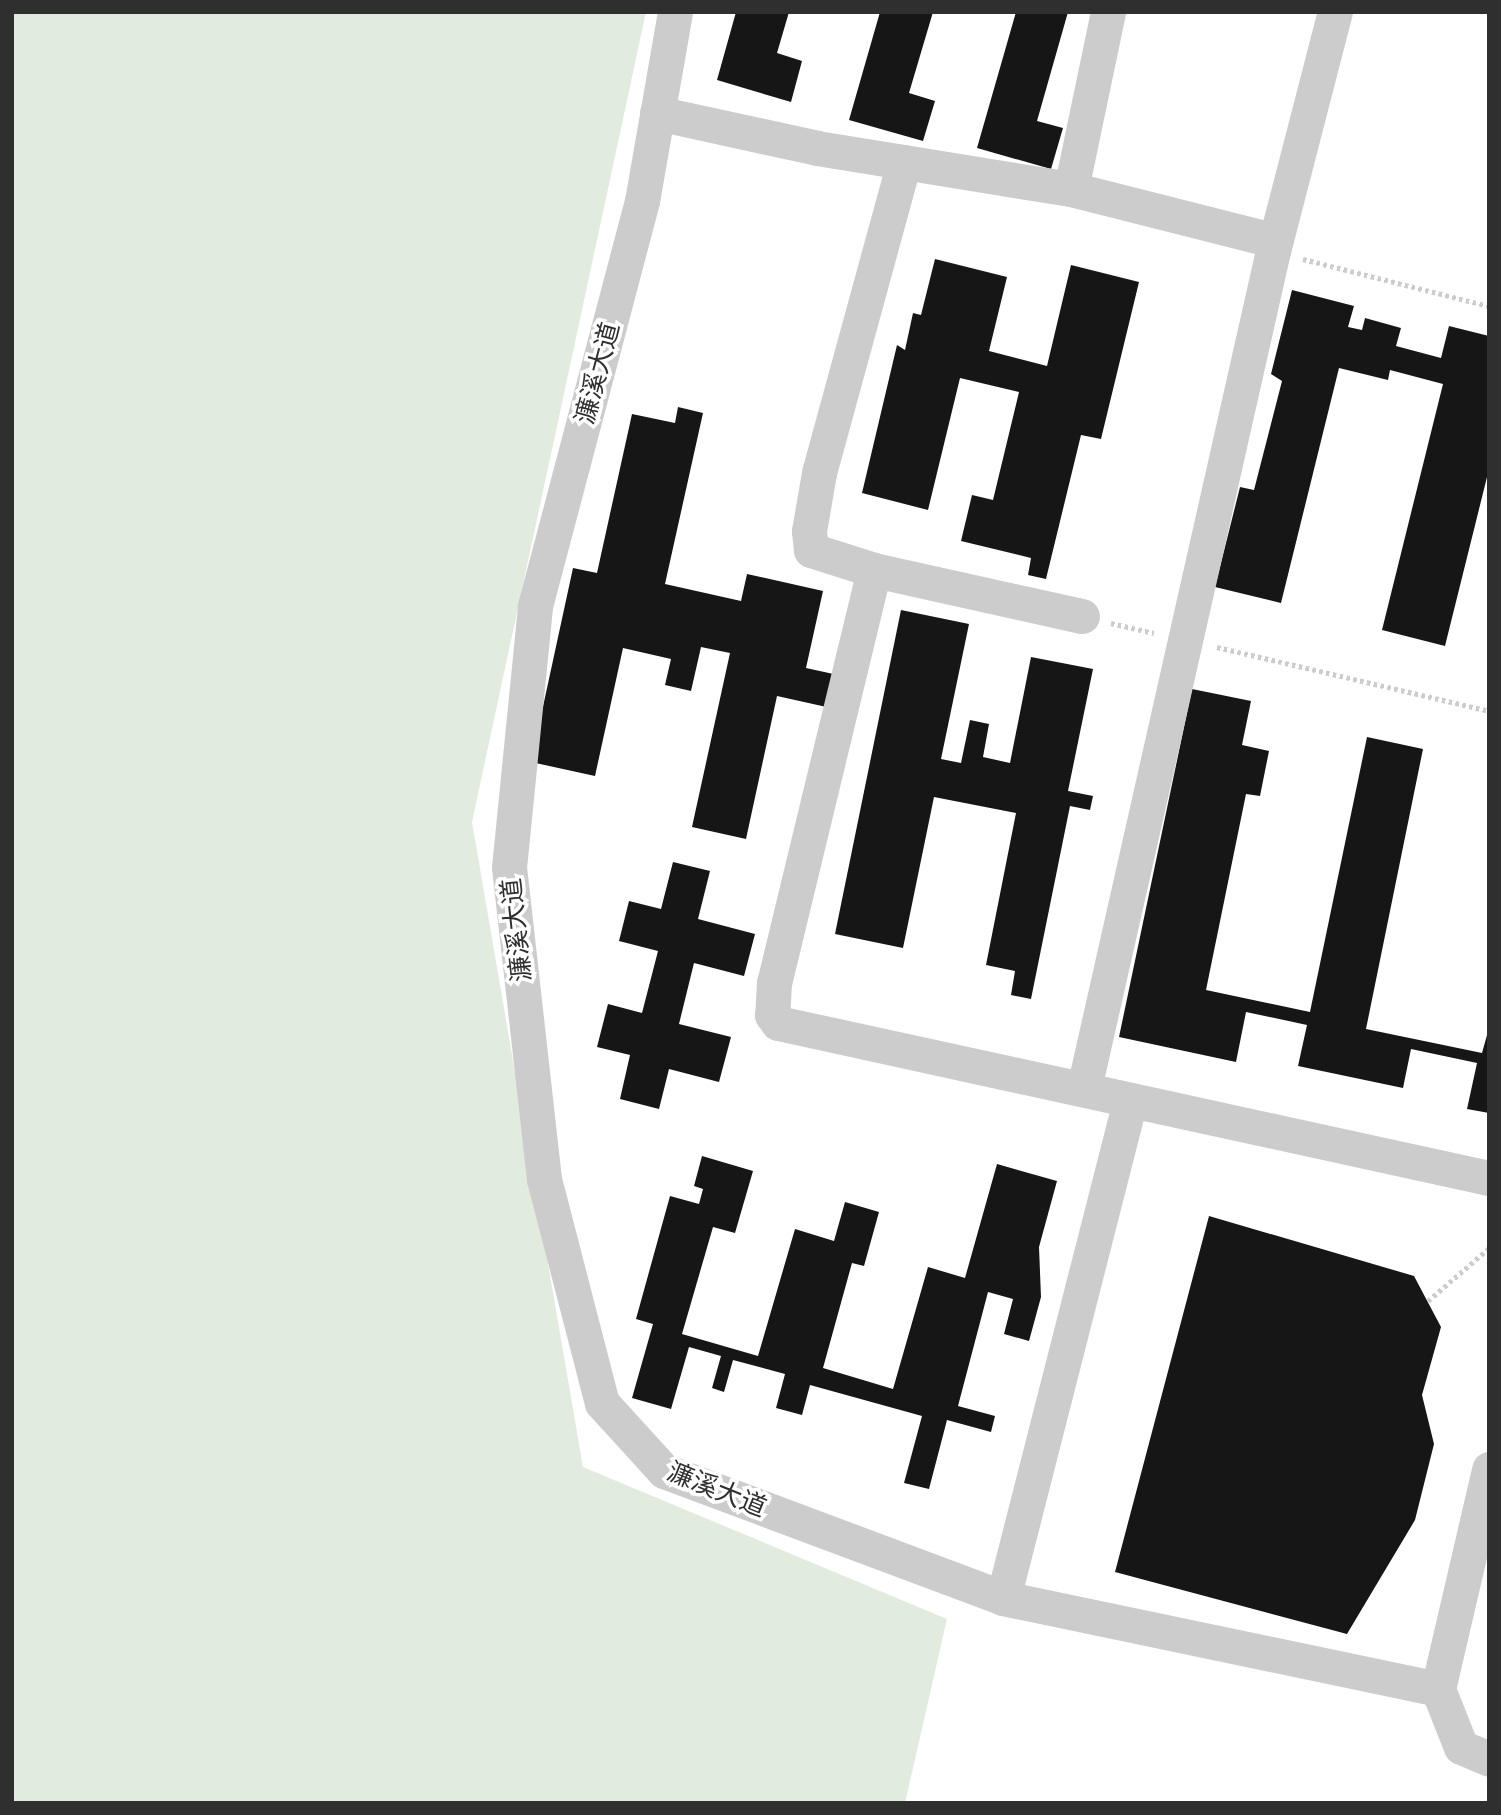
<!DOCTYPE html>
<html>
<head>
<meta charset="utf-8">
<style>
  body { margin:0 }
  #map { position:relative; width:1501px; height:1815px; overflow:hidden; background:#fff; font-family:"Titillium Web","Noto Sans SC",sans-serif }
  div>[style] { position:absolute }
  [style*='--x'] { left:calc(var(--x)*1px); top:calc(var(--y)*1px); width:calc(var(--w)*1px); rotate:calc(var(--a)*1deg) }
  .green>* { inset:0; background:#e2ecde }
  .building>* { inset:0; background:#161616 }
  .path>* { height:4.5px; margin-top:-2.25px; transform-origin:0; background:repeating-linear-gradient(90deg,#ccc 0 3.5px,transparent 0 7px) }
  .minor>* { height:35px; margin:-17.5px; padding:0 17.5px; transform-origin:17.5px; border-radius:17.5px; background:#ccc }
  span { translate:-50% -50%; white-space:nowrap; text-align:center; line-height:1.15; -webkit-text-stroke:7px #fff; paint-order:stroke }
  .street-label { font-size:26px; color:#2f2f2f }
  .frame { position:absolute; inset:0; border:14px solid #2f2f2f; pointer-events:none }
</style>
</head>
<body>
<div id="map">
  <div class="green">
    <i style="clip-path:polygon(12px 12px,646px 12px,472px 822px,583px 1467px,947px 1619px,905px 1803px,12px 1803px)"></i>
  </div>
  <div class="building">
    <i style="clip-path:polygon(736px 12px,789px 12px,777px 53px,802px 61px,791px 102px,717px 80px)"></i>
    <i style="clip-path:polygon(880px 12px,933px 12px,909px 93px,935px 101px,923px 141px,849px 120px)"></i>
    <i style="clip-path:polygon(1016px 12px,1068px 12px,1037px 121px,1063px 128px,1051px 169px,977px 148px)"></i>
    <i style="clip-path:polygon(935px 259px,1007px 277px,989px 351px,1047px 366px,1071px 265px,1139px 282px,1101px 439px,1081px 435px,1046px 579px,1028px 575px,1031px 558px,961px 541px,972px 495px,993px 500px,1019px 392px,960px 378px,928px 510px,862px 493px,897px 345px,905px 350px,913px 313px,921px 315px)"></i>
    <i style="clip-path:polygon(1292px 290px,1354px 306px,1348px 327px,1362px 330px,1365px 318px,1401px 328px,1396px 346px,1441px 358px,1449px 326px,1489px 336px,1489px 469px,1445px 646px,1382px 630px,1443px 384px,1390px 370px,1388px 380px,1339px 368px,1281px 603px,1215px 587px,1240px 487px,1254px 490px,1282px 381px,1271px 374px)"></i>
    <i style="clip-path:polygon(678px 407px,703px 413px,665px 584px,741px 601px,747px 574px,823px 591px,806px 668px,838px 675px,831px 708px,777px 696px,746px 839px,692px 827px,730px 653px,701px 647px,691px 691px,665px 685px,671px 659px,623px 648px,595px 776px,531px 762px,573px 568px,597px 573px,632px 414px,675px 423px)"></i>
    <i style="clip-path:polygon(901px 610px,969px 624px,941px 759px,961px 763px,970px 720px,989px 724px,983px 757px,1010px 763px,1031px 657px,1093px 669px,1068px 791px,1093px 796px,1090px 810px,1070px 806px,1031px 999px,1011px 995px,1015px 971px,986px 965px,1016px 813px,934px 797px,903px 948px,835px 934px)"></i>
    <i style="clip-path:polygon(1192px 689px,1251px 701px,1242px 745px,1269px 751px,1260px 796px,1246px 794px,1206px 990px,1310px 1012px,1367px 737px,1423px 749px,1366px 1029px,1482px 1053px,1489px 1028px,1489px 1113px,1467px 1109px,1477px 1063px,1411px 1049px,1403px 1088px,1298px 1066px,1307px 1025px,1246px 1012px,1236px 1062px,1119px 1037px)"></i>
    <i style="clip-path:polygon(673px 862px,710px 871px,698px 919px,755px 934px,744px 976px,694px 963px,679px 1024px,731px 1037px,719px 1082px,669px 1069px,659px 1109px,620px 1099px,630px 1055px,597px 1047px,608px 1004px,642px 1013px,658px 951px,619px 941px,629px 901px,661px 909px)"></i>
    <i style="clip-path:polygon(702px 1156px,753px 1171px,735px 1233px,713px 1227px,682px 1334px,758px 1356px,795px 1229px,834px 1241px,845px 1202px,879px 1212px,864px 1266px,852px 1263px,823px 1368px,893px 1389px,928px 1267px,965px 1278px,997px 1164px,1057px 1181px,1039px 1247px,1041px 1297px,1029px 1341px,1004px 1334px,1013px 1299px,988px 1292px,958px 1406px,995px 1416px,991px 1432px,947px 1420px,929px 1489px,904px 1483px,922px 1416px,810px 1385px,802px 1415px,776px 1408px,785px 1374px,733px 1360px,724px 1392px,712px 1388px,721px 1356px,689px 1347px,671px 1409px,632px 1398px,653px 1324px,636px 1319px,670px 1196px,699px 1204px,703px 1189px,694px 1186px)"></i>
    <i style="clip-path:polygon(1209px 1216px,1414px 1276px,1441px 1327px,1422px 1395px,1434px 1444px,1415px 1520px,1347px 1634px,1115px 1572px)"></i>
  </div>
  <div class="path">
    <i style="--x:1303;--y:259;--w:192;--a:14.2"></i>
    <i style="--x:1111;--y:623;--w:44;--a:13.1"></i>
    <i style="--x:1217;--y:647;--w:279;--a:13.2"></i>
    <i style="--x:1428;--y:1301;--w:81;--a:-41"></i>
  </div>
  <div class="minor">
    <i style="--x:675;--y:12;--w:192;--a:99.9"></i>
    <i style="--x:642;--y:201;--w:420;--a:104.8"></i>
    <i style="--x:535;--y:607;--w:261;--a:95.7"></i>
    <i style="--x:509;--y:867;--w:314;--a:83.6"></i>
    <i style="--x:544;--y:1179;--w:231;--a:75.5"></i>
    <i style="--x:602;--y:1403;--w:92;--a:47.6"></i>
    <i style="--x:664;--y:1471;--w:362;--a:20.5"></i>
    <i style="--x:657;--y:113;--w:164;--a:12.3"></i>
    <i style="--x:817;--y:148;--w:257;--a:9.2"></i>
    <i style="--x:1071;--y:189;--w:211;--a:14.2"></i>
    <i style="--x:904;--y:162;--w:322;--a:105.3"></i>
    <i style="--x:819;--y:473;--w:59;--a:99.8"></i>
    <i style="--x:809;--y:531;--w:19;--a:84"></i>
    <i style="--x:811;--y:550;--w:66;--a:17.6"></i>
    <i style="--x:874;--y:570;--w:424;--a:103.6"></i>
    <i style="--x:774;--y:982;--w:33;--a:93"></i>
    <i style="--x:772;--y:1015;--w:10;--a:53"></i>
    <i style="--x:778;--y:1023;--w:728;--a:12.3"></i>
    <i style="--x:1071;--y:189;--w:181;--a:-78.2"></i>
    <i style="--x:874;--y:570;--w:213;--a:12.5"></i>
    <i style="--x:1084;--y:1088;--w:858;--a:-77.28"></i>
    <i style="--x:1273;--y:251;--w:247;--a:-75.5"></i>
    <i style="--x:1130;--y:1101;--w:513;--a:104.33"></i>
    <i style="--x:1003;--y:1598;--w:444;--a:11.8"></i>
    <i style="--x:1438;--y:1689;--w:226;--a:-76.9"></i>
    <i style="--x:1438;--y:1689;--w:62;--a:68.4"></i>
    <i style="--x:1461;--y:1747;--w:30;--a:23"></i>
  </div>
  <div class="street-label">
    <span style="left:597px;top:373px;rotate:-75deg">濂溪大道</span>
    <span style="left:516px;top:930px;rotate:-96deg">濂溪大道</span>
    <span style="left:717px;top:1489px;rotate:22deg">濂溪大道</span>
  </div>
  <div class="frame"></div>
</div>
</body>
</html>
